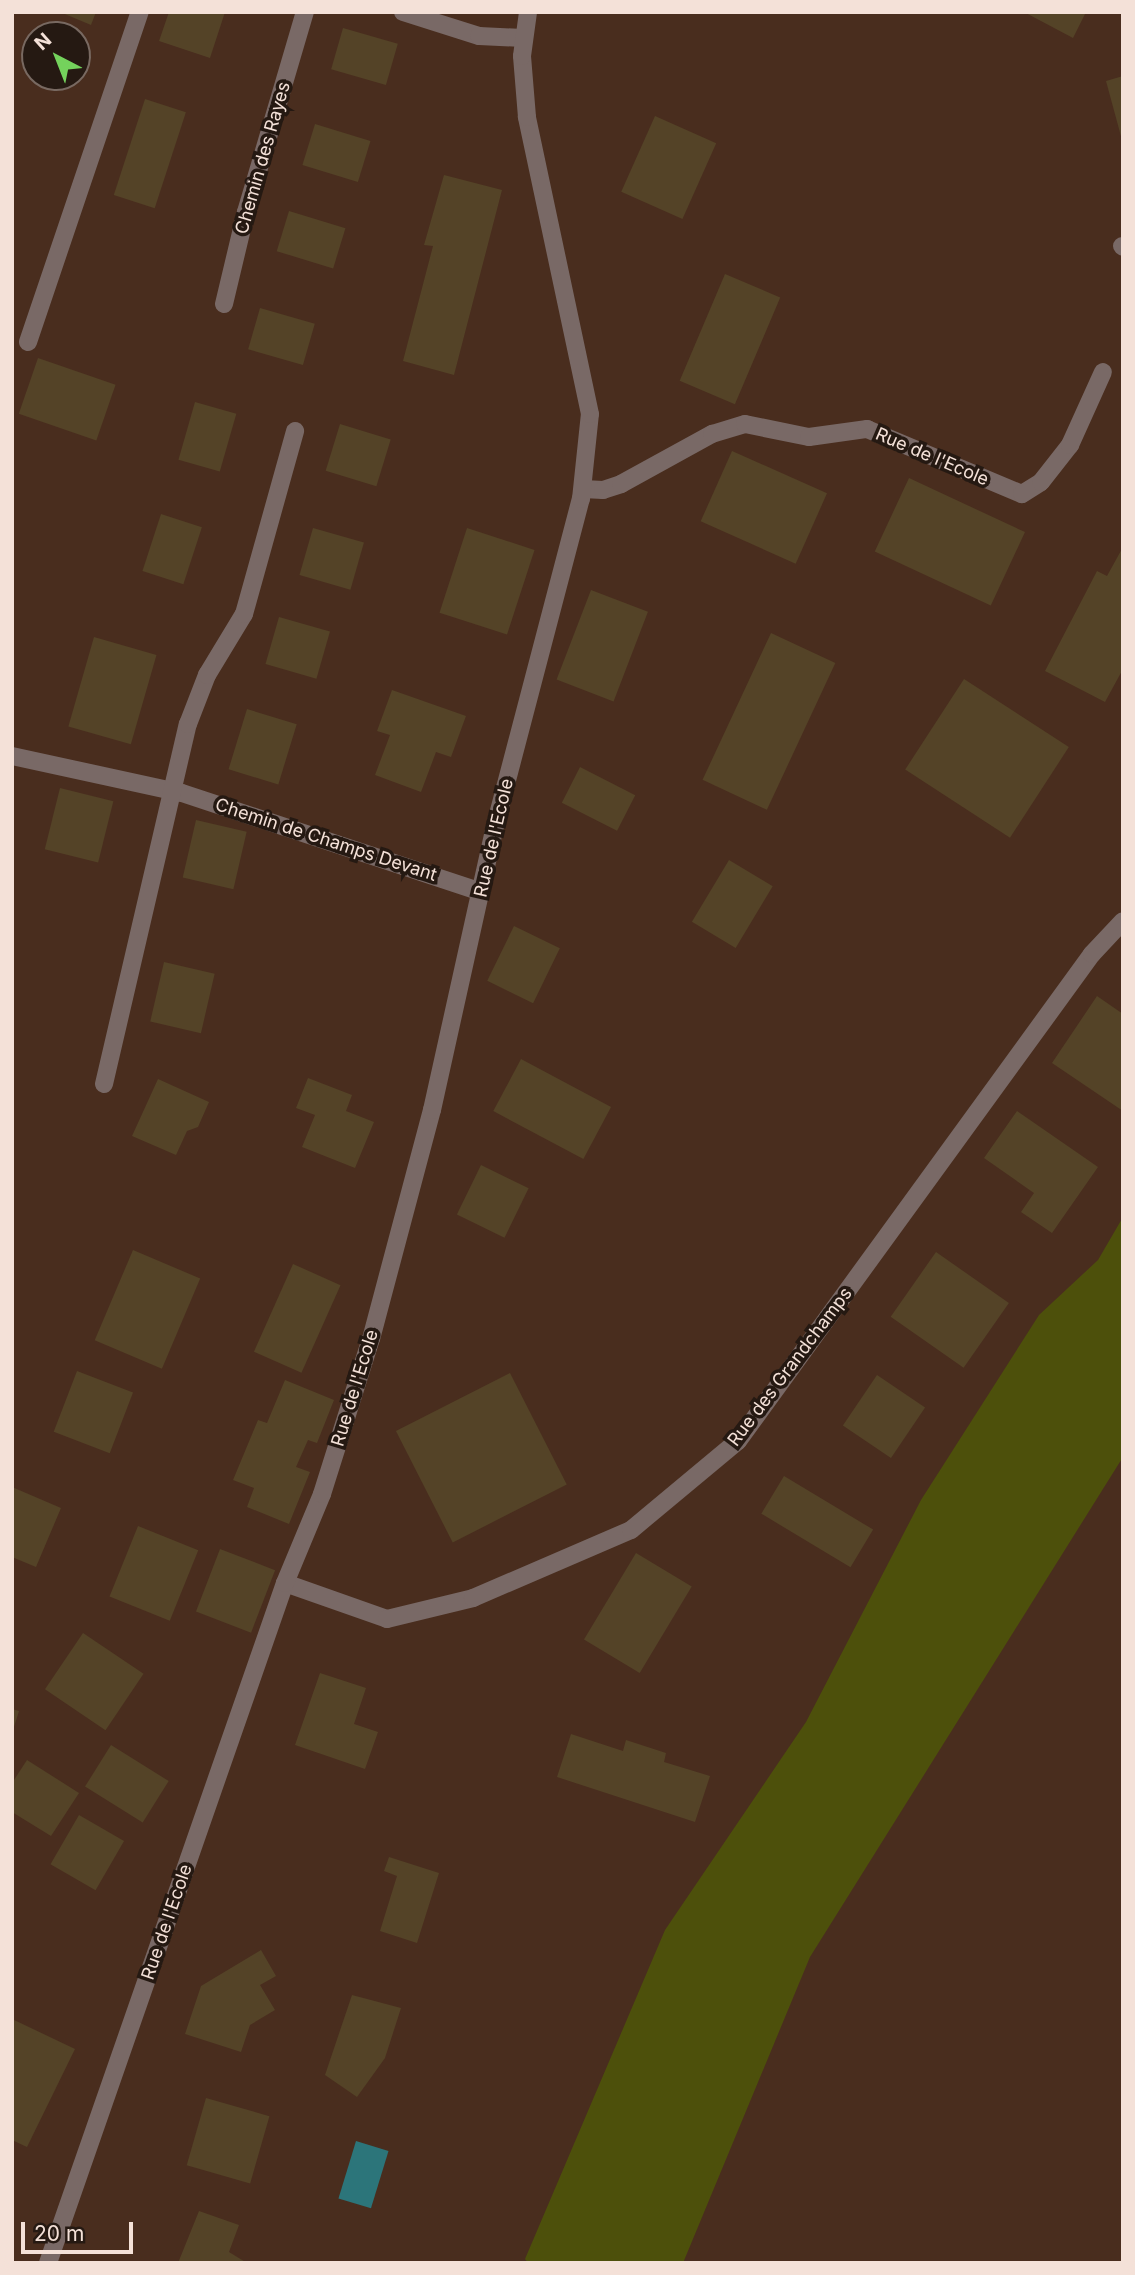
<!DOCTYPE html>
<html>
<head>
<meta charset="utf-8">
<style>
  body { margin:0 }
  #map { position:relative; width:1135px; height:2275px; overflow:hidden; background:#492d1e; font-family:Inter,sans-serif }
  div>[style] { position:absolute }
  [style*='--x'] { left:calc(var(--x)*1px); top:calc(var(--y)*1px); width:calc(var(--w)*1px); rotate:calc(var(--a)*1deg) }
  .green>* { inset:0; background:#4d500b }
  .water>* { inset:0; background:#2c757a; transform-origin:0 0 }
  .building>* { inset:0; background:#544327; transform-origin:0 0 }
  .minor>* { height:18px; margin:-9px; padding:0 9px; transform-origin:9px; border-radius:9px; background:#796966 }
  span { translate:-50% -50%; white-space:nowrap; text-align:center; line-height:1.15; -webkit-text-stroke:7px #251912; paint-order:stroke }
  .street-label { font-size:18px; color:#f4e1d8 }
  .frame { position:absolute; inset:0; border:14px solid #f4e1d8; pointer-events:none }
  .north { position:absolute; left:21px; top:21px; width:70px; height:70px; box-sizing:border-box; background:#251912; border:2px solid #786961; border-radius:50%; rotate:318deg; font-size:19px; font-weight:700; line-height:28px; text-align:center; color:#f4e1d8 }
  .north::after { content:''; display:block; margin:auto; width:24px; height:32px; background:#74d25c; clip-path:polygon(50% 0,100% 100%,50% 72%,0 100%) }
  .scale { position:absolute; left:21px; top:2222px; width:112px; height:32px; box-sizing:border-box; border:4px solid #f4e1d8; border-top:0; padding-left:9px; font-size:21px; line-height:24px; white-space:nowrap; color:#f4e1d8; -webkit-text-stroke:5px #251912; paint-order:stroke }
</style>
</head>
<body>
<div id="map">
  <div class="green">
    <i style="clip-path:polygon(1123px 1217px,1123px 1457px,810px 1957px,683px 2263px,528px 2263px,525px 2259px,665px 1930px,806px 1722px,921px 1500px,1039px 1315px,1098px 1260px)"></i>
  </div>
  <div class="water">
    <i style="left:356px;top:2141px;width:34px;height:60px;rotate:17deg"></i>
  </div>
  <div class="building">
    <i style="clip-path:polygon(60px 12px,96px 12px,91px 25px)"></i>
    <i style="clip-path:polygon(169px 12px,225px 12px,210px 58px,159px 41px)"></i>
    <i style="clip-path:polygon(1024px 12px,1086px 12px,1073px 38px)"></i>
    <i style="left:343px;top:28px;width:57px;height:43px;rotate:16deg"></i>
    <i style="clip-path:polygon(1123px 76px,1123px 140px,1122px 140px,1106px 81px)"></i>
    <i style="left:145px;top:99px;width:43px;height:101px;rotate:18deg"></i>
    <i style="left:655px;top:116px;width:67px;height:83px;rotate:24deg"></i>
    <i style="left:315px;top:124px;width:58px;height:43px;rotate:17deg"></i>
    <i style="clip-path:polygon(444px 175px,502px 190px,454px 375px,403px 361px,433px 246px,424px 245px)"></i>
    <i style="left:289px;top:211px;width:59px;height:42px;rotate:17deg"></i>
    <i style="left:725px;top:274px;width:60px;height:116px;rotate:23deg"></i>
    <i style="left:260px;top:308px;width:57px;height:43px;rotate:16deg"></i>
    <i style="left:38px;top:358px;width:82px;height:59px;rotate:19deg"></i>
    <i style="left:195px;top:402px;width:43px;height:60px;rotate:16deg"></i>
    <i style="left:340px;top:424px;width:53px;height:49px;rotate:17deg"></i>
    <i style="left:732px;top:451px;width:104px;height:77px;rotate:24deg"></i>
    <i style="left:909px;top:478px;width:128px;height:81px;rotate:25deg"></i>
    <i style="left:161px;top:514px;width:43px;height:60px;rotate:18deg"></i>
    <i style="left:313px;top:528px;width:53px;height:49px;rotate:16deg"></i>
    <i style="left:467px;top:528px;width:71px;height:89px;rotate:18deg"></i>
    <i style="clip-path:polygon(1123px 547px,1123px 669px,1105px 702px,1045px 671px,1097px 571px,1107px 576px)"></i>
    <i style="left:591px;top:590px;width:61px;height:96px;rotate:21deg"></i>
    <i style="left:279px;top:617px;width:53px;height:49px;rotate:16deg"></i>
    <i style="left:771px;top:633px;width:71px;height:162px;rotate:25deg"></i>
    <i style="left:94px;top:637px;width:65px;height:93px;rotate:16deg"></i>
    <i style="left:964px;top:679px;width:125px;height:108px;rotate:33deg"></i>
    <i style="clip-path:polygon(392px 690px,466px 716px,451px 757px,436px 752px,421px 792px,375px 775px,390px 735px,377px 731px)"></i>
    <i style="left:247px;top:709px;width:52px;height:63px;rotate:17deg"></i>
    <i style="left:580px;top:767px;width:62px;height:40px;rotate:27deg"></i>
    <i style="left:60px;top:788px;width:55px;height:63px;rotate:14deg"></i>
    <i style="left:196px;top:820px;width:52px;height:59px;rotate:13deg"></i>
    <i style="left:729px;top:860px;width:51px;height:72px;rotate:31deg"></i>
    <i style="left:514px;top:926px;width:51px;height:61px;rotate:26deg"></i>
    <i style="left:164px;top:962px;width:52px;height:61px;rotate:13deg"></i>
    <i style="clip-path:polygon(1097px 996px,1123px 1014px,1123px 1111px,1052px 1063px)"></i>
    <i style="left:521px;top:1059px;width:102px;height:59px;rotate:28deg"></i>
    <i style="clip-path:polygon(308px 1078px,352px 1095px,346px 1111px,374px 1122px,355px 1168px,302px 1147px,315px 1115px,296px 1108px)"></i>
    <i style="clip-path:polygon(158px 1079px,209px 1102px,198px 1127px,187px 1131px,176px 1155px,132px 1136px)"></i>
    <i style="clip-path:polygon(1017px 1111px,1098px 1167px,1052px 1233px,1021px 1212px,1034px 1193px,984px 1158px)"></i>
    <i style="left:481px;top:1165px;width:53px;height:55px;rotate:26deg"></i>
    <i style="left:133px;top:1250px;width:73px;height:98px;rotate:23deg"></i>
    <i style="left:936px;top:1252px;width:89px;height:79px;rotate:35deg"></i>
    <i style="left:293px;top:1264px;width:52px;height:96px;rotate:24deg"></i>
    <i style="left:77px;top:1371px;width:60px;height:65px;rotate:21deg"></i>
    <i style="left:510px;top:1373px;width:125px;height:128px;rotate:63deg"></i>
    <i style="left:877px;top:1375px;width:58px;height:61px;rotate:34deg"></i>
    <i style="clip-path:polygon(285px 1380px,334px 1400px,317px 1443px,308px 1440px,296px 1467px,310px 1472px,289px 1524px,247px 1507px,254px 1488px,233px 1480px,258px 1420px,267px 1423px)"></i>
    <i style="left:784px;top:1476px;width:104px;height:44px;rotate:31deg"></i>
    <i style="clip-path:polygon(12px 1487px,61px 1508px,36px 1567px,12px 1557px)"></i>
    <i style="left:138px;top:1526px;width:65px;height:76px;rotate:22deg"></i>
    <i style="left:220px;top:1549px;width:59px;height:67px;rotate:21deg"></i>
    <i style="left:636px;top:1553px;width:65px;height:101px;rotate:31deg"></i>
    <i style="left:83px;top:1633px;width:73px;height:68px;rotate:34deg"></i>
    <i style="clip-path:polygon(320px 1673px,366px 1688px,354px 1724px,378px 1732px,365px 1769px,295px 1745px)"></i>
    <i style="clip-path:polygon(12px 1709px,19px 1711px,13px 1730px,12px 1730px)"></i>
    <i style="clip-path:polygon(571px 1734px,623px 1751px,626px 1740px,666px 1753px,664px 1762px,710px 1776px,695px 1822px,557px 1777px)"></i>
    <i style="left:111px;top:1745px;width:68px;height:49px;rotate:32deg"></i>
    <i style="clip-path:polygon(27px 1760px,79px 1793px,51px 1836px,12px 1812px,12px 1783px)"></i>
    <i style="left:79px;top:1815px;width:52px;height:57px;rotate:30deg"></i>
    <i style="clip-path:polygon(389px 1857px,439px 1873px,417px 1943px,380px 1931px,397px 1876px,384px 1871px)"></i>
    <i style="clip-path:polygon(261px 1950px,276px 1976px,260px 1985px,275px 2010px,250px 2025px,241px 2052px,185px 2034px,201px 1986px)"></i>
    <i style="clip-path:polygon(352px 1995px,401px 2008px,385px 2058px,357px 2097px,325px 2075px)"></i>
    <i style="clip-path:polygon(12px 2019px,75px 2049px,27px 2147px,12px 2140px)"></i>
    <i style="left:206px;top:2098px;width:66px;height:70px;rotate:16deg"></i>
    <i style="clip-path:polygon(199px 2211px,239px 2225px,229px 2252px,247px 2263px,178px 2263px)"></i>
  </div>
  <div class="minor">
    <i style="--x:403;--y:12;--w:80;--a:17.5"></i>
    <i style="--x:479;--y:36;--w:44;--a:2.6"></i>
    <i style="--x:1122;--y:246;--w:1;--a:45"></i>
    <i style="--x:224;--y:304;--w:95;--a:-76.6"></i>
    <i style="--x:246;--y:212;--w:209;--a:-73.6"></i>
    <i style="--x:28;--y:342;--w:348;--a:-71.3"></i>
    <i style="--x:583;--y:489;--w:20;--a:3"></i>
    <i style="--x:603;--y:490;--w:19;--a:-18"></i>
    <i style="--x:621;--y:484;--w:104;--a:-28.8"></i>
    <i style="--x:712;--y:434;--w:34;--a:-17"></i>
    <i style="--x:745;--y:424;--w:65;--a:11.5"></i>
    <i style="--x:809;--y:437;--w:59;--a:-7.9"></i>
    <i style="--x:867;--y:429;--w:168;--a:22.8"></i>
    <i style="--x:1022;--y:494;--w:22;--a:-32"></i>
    <i style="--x:1041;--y:482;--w:47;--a:-51.9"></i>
    <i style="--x:1070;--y:445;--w:80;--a:-65.7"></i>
    <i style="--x:12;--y:756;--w:174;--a:12.3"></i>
    <i style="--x:182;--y:793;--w:315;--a:18.3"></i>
    <i style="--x:104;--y:1084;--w:370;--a:-76.9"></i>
    <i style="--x:188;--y:724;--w:53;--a:-68.8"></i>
    <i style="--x:207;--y:675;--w:71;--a:-58.8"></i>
    <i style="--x:244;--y:614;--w:190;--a:-74.4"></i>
    <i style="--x:285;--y:1583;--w:108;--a:19.4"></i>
    <i style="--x:387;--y:1619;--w:89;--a:-13.7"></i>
    <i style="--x:473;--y:1598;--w:172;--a:-23.3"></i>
    <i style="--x:631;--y:1530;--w:139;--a:-39.8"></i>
    <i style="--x:738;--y:1441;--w:602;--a:-53.99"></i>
    <i style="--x:1092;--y:954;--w:45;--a:-46.8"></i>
    <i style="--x:48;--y:2263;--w:720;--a:-70.79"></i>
    <i style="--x:285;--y:1583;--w:96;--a:-67.4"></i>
    <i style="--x:322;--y:1494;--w:163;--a:-72.5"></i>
    <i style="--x:371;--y:1339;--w:237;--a:-75.1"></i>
    <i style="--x:432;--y:1110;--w:291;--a:-77.5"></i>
    <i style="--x:495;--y:826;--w:338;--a:-75.3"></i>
    <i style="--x:581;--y:499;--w:85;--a:-84"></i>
    <i style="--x:590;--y:414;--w:304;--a:-102"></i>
    <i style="--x:527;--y:117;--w:61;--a:-94.7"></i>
    <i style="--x:522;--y:56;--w:44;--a:-82.2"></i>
  </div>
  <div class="street-label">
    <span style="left:263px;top:158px;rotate:-74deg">Chemin des Rayes</span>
    <span style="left:932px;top:457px;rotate:23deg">Rue de l'Ecole</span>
    <span style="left:494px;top:838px;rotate:-77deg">Rue de l'Ecole</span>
    <span style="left:326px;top:840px;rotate:18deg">Chemin de Champs Devant</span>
    <span style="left:790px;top:1367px;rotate:-53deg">Rue des Grandchamps</span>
    <span style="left:355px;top:1388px;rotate:-73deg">Rue de l'Ecole</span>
    <span style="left:167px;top:1922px;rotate:-71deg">Rue de l'Ecole</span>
  </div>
  <div class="frame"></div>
  <div class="north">N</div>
  <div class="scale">20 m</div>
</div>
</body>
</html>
